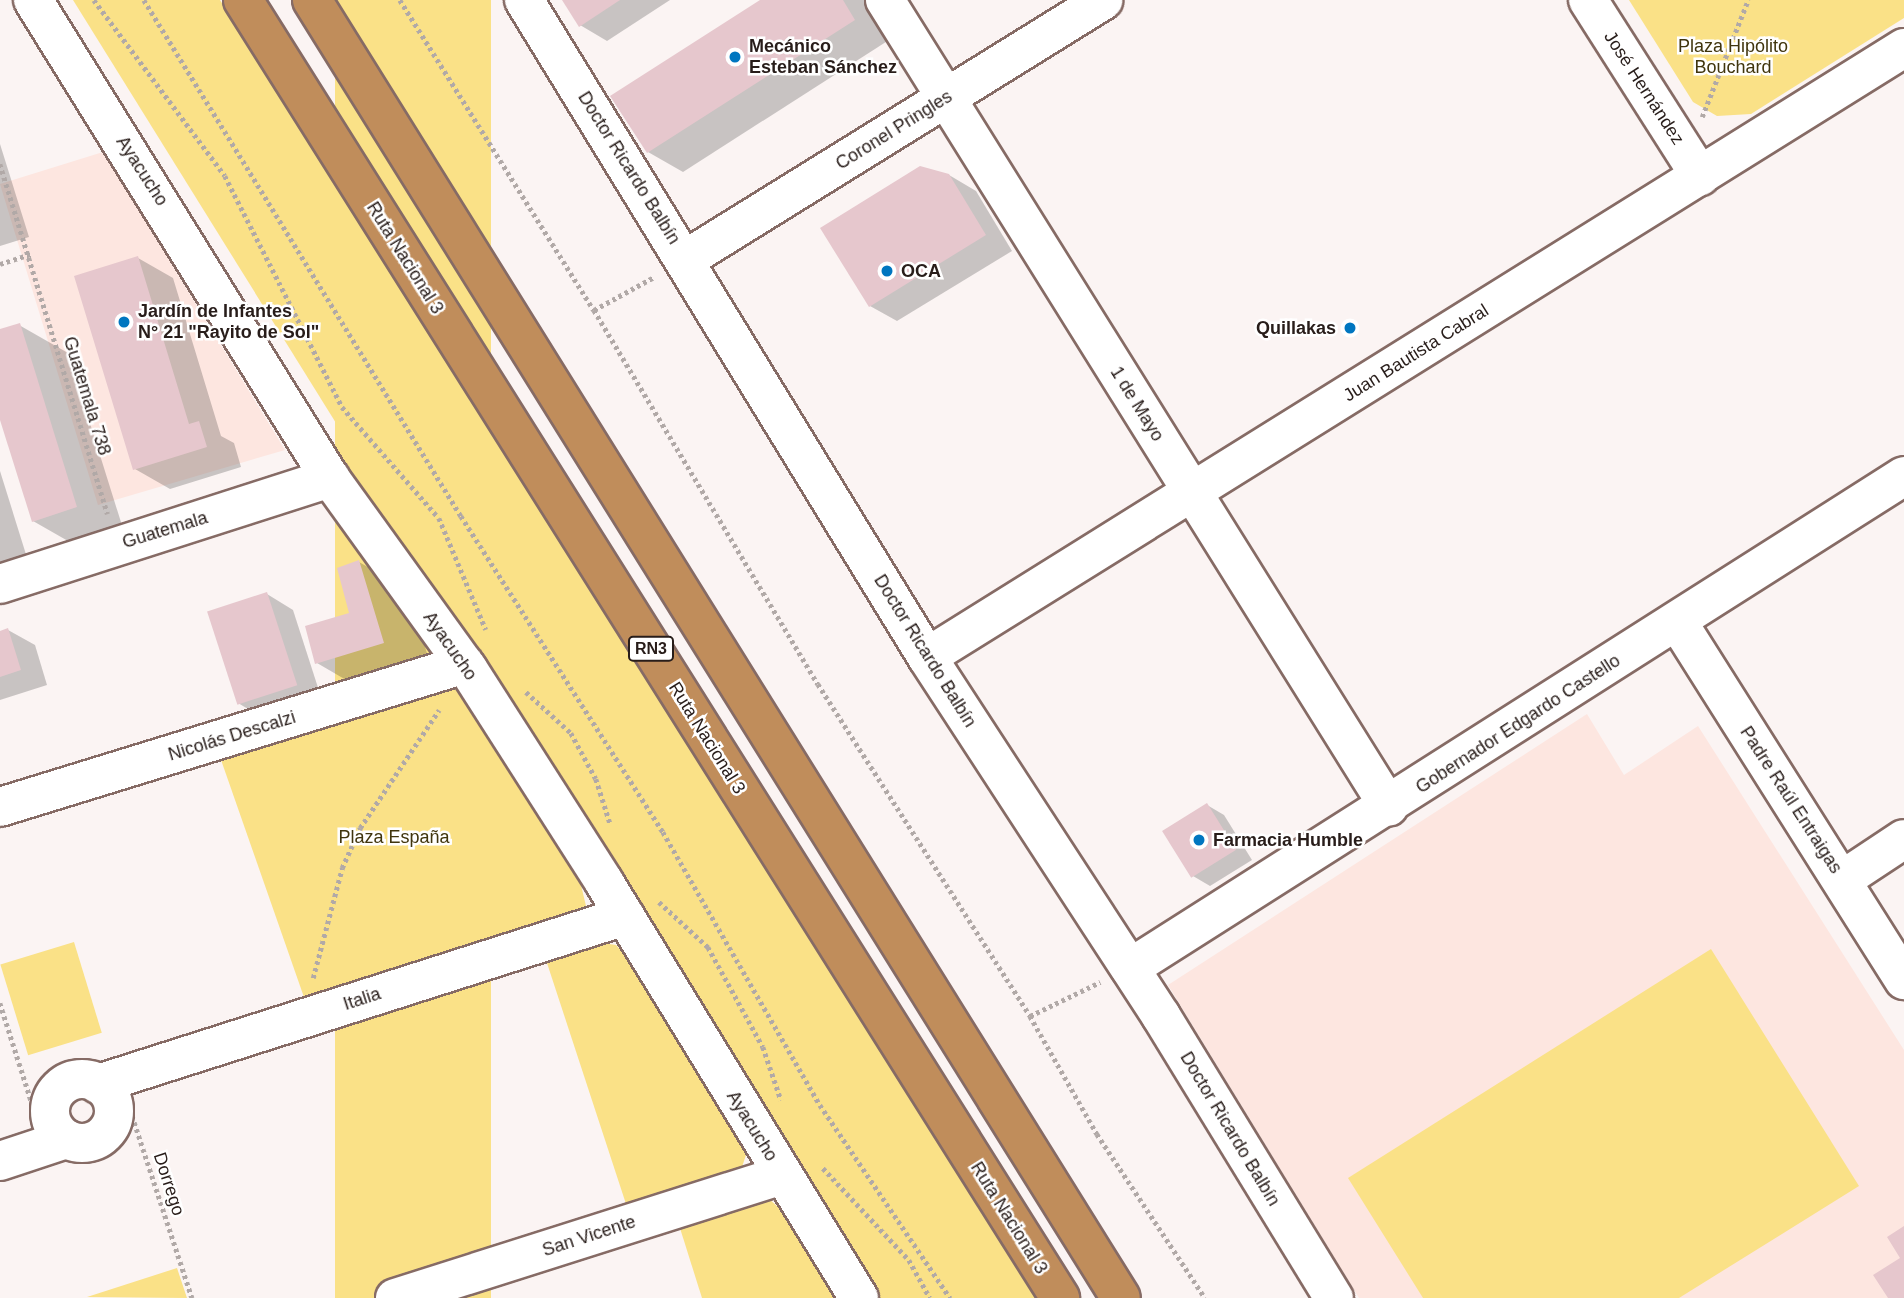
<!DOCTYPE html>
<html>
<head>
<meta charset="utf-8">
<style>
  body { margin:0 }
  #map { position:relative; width:1904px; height:1298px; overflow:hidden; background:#fbf4f3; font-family:Arial,sans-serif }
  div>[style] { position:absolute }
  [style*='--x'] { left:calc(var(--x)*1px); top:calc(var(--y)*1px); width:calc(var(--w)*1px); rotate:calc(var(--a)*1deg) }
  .built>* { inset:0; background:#fde6e0 }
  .green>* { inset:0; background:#fae187; transform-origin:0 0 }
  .shadow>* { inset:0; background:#0003 }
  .building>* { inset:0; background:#e6c7cd; transform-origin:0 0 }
  .path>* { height:4.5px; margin-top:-2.25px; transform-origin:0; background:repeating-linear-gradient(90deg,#b1a9a7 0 3.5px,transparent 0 7px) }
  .roads { filter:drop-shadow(2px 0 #866b65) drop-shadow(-2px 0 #866b65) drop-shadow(0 2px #866b65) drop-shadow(0 -2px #866b65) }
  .minor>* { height:38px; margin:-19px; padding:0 19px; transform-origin:19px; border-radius:19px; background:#fff }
  .minor>.ring { margin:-19px; padding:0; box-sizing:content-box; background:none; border:38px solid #fff; border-radius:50% }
  .highway>* { height:38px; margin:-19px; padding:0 19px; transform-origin:19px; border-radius:19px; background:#c08d5b }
  .dots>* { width:19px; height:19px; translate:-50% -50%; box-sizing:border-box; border:4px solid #fff; border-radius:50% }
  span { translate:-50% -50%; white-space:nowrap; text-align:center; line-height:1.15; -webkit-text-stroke:5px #fff; paint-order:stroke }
  .shield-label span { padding:2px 5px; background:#fff; border:2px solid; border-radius:5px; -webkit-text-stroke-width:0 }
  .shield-label { font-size:16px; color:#281d1a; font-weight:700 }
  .poi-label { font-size:18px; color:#281d1a; font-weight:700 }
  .left { translate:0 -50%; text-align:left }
  .right { translate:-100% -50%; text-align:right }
  .park-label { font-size:18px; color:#40350d }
  .street-label { font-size:18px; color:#281d1a }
</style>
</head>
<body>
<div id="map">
  <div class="built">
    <i style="clip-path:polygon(103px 152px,285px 450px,98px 505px,0 184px)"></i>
    <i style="clip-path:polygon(1587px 714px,1624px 775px,1698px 726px,1904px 1050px,1904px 1298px,1359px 1298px,1168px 985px)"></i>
  </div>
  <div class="green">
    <i style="clip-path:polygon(73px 0,220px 0,1035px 1298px,880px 1298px)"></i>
    <i style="left:335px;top:0;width:156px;height:1529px"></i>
    <i style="clip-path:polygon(1629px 0,1904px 0,1904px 18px,1751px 114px,1717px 116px,1693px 102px)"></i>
    <i style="clip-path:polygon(445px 687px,463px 696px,581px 885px,586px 906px,306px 1003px,220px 757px)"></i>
    <i style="left:74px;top:942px;width:95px;height:77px;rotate:73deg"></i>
    <i style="clip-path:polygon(602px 943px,616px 945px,626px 956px,741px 1142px,746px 1155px,742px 1167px,730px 1175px,627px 1207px,546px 960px)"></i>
    <i style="clip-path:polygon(1711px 949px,1859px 1186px,1679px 1298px,1423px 1298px,1348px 1178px)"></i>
    <i style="clip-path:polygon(768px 1198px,788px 1216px,841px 1298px,702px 1298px,679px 1225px)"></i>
    <i style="clip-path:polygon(177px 1268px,187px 1298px,87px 1297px)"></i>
  </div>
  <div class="shadow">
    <i style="clip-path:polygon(564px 0,670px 0,607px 41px,580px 25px)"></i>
    <i style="clip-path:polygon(764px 0,864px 0,889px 40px,683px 172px,648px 152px)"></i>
    <i style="clip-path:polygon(0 144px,29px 237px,0 246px)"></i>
    <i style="clip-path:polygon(949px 175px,976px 191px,1012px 251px,897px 321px,870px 306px)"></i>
    <i style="clip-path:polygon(138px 258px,173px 278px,221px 436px,234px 443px,241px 467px,170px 489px,135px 469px)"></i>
    <i style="clip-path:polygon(19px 325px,68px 353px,125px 535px,82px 549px,33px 521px,0 414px,0 331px)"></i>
    <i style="clip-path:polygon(0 471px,29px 564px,0 574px)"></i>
    <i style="clip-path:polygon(359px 562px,408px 590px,432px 670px,365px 691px,317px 663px,351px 614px)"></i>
    <i style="clip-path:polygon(267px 594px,293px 610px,322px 700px,265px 719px,238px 703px)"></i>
    <i style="clip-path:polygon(8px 630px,35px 645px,47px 685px,0 700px,0 633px)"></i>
    <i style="clip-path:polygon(1207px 805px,1224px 815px,1252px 860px,1210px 886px,1193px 876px,1165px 831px)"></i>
  </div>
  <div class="building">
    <i style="clip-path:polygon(562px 0,620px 0,579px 27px)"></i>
    <i style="clip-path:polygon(760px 0,843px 0,855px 20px,647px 153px,610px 96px)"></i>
    <i style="clip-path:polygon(920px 166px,949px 174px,986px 235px,869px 307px,820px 228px)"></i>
    <i style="clip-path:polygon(138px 256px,189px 424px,199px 421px,207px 447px,133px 470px,74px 276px)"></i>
    <i style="clip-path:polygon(20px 323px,77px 507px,32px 522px,0 420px,0 329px)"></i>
    <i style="clip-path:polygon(359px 560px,384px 643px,315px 664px,305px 626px,349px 613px,337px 568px)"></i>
    <i style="left:267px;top:592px;width:98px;height:63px;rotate:72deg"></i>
    <i style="clip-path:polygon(8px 628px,21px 670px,0 677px,0 631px)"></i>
    <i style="left:1207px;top:803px;width:55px;height:53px;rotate:58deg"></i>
    <i style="clip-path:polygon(1904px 1226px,1904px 1298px,1888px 1298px,1873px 1275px,1900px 1258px,1887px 1237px)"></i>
  </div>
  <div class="path">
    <i style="--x:94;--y:0;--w:219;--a:53.3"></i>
    <i style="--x:225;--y:176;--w:259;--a:63.1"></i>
    <i style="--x:342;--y:407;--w:147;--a:48.9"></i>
    <i style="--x:439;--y:518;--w:121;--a:67.2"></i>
    <i style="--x:144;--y:0;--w:606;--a:58.44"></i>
    <i style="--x:461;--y:516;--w:375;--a:57.4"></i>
    <i style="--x:663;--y:832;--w:315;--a:60.1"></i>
    <i style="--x:820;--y:1105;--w:233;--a:56"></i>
    <i style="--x:400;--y:0;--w:366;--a:58"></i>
    <i style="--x:594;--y:310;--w:436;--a:59.1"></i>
    <i style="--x:818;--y:684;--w:394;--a:57.4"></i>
    <i style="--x:1030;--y:1016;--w:136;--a:60.4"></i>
    <i style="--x:1097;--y:1134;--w:196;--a:56.6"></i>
    <i style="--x:1702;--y:117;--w:126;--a:-68.5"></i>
    <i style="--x:0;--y:164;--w:366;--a:72.9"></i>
    <i style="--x:0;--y:264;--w:32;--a:-18"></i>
    <i style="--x:594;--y:310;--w:68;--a:-28.8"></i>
    <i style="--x:526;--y:692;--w:61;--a:42.3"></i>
    <i style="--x:571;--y:733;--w:52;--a:61.5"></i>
    <i style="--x:596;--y:779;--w:46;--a:72.3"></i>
    <i style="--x:659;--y:902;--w:67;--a:42.6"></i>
    <i style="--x:708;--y:947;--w:114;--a:61.2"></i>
    <i style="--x:763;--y:1047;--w:56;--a:71.2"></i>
    <i style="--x:313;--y:978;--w:114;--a:-75.2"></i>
    <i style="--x:342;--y:868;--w:44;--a:-65.8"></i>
    <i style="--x:360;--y:828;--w:142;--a:-56.2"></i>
    <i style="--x:0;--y:1003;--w:115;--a:72.3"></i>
    <i style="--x:1030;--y:1016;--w:78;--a:-25.9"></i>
    <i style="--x:130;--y:1109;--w:199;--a:71.8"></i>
    <i style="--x:823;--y:1168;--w:126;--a:46.9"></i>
    <i style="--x:909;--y:1260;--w:43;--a:61.1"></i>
  </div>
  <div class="roads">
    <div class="minor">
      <i style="--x:33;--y:0;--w:563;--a:58.15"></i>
      <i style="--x:330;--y:478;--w:236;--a:54.2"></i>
      <i style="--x:468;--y:669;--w:253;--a:57.4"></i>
      <i style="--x:604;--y:882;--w:488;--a:58.5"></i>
      <i style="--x:524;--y:0;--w:771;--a:58.48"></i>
      <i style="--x:927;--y:657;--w:429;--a:56.9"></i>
      <i style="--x:1161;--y:1016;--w:331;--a:58.5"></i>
      <i style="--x:885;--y:0;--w:951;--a:58.01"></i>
      <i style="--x:1588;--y:0;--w:209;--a:57.5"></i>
      <i style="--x:686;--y:259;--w:491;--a:-31.8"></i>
      <i style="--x:0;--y:584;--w:347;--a:-17.8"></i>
      <i style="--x:1677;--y:621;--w:425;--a:57.7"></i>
      <i style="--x:927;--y:657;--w:1151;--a:-31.94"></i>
      <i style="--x:0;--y:807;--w:486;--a:-17.1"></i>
      <i style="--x:1842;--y:880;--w:74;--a:-33.5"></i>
      <i style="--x:1130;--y:968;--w:917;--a:-32.44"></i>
      <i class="ring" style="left:50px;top:1079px;width:26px;height:26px"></i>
      <i style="--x:98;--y:1084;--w:553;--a:-17.68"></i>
      <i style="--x:0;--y:1161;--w:70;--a:-18.4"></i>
      <i style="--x:395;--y:1298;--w:406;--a:-17.6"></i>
    </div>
    <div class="highway">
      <i style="--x:243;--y:0;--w:1534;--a:57.81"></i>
      <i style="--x:312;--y:0;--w:1529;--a:58.07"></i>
    </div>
  </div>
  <div class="dots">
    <i style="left:735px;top:57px;background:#0076c0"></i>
    <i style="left:887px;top:271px;background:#0076c0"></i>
    <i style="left:124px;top:322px;background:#0076c0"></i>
    <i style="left:1350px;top:328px;background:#0076c0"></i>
    <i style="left:1199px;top:840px;background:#0076c0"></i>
  </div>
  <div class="shield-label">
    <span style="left:651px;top:649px">RN3</span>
  </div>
  <div class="poi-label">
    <span class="left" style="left:749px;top:57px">Mecánico<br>Esteban Sánchez</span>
    <span class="left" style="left:901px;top:271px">OCA</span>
    <span class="left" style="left:138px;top:322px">Jardín de Infantes<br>N° 21 "Rayito de Sol"</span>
    <span class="right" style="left:1336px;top:328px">Quillakas</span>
    <span class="left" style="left:1213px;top:840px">Farmacia Humble</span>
  </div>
  <div class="park-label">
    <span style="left:1733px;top:57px">Plaza Hipólito<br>Bouchard</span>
    <span style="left:394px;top:837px">Plaza España</span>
  </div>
  <div class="street-label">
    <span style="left:1644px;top:88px;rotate:57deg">José Hernández</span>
    <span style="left:894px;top:130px;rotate:-32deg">Coronel Pringles</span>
    <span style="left:629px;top:168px;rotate:58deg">Doctor Ricardo Balbín</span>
    <span style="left:142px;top:171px;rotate:57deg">Ayacucho</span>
    <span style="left:405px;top:258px;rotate:58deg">Ruta Nacional 3</span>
    <span style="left:1416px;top:353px;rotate:-32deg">Juan Bautista Cabral</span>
    <span style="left:87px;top:396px;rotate:73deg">Guatemala 738</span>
    <span style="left:1137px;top:404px;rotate:58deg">1 de Mayo</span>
    <span style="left:165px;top:530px;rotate:-17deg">Guatemala</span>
    <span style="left:450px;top:646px;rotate:55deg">Ayacucho</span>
    <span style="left:925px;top:651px;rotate:58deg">Doctor Ricardo Balbín</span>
    <span style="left:1518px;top:724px;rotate:-33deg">Gobernador Edgardo Castello</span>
    <span style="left:232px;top:736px;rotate:-17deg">Nicolás Descalzi</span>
    <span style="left:707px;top:738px;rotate:58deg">Ruta Nacional 3</span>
    <span style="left:1791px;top:800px;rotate:57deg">Padre Raúl Entraigas</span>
    <span style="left:362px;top:999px;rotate:-18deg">Italia</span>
    <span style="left:752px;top:1126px;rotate:58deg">Ayacucho</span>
    <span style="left:1230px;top:1129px;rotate:59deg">Doctor Ricardo Balbín</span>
    <span style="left:169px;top:1184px;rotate:72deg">Dorrego</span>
    <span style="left:1009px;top:1218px;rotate:58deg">Ruta Nacional 3</span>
    <span style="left:589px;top:1236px;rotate:-18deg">San Vicente</span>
  </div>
</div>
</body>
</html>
